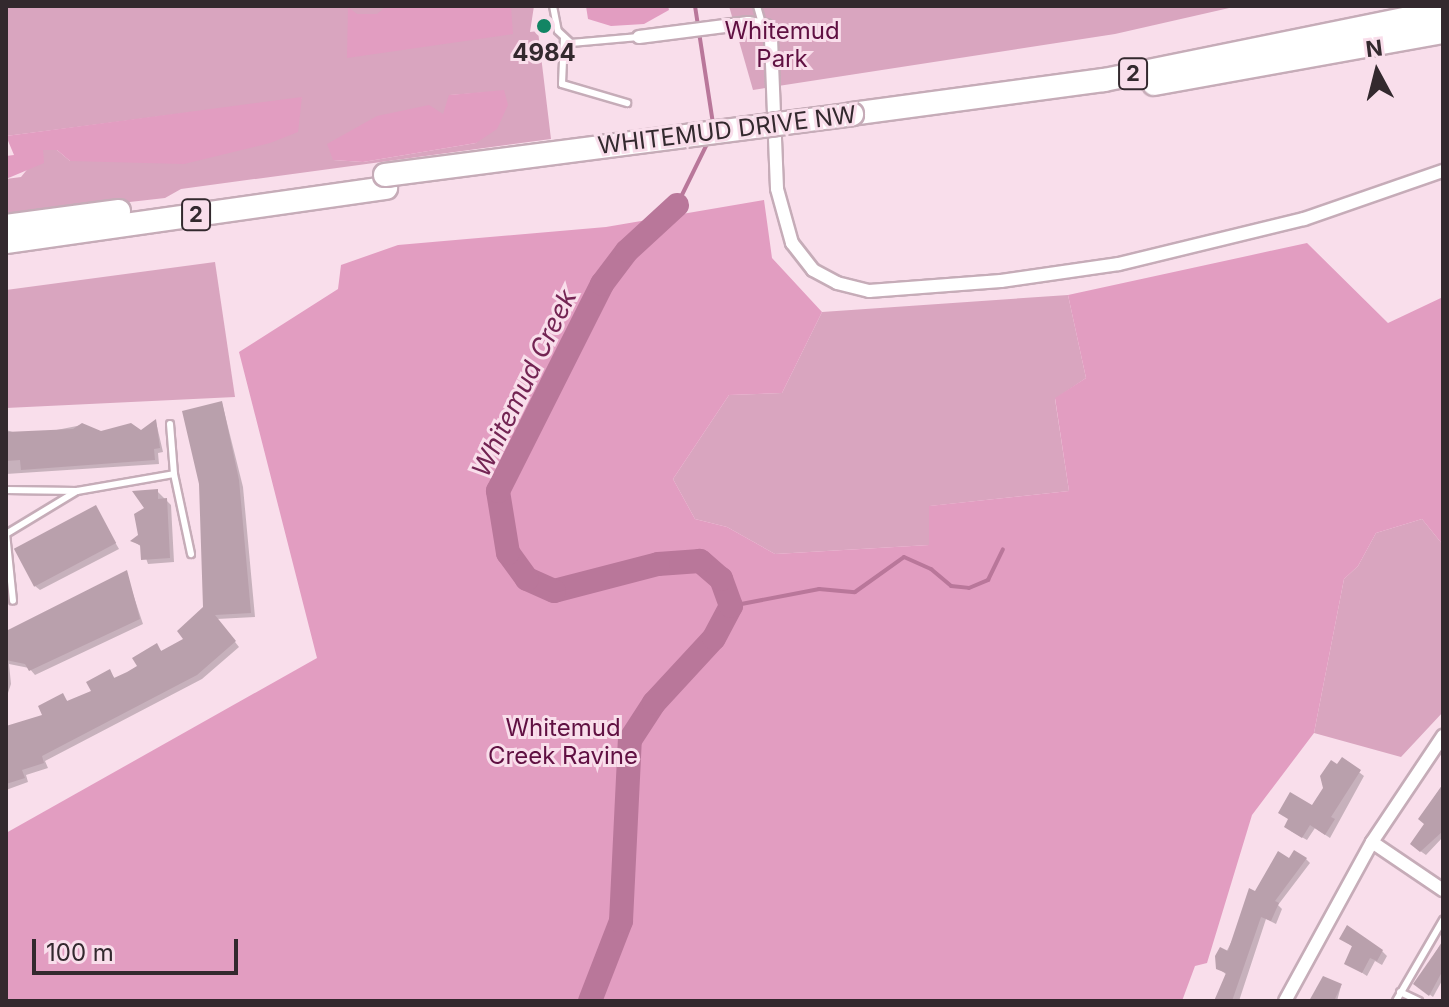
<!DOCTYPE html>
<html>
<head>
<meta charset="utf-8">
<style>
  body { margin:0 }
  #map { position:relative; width:1449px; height:1007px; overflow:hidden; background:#f9deeb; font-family:Inter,sans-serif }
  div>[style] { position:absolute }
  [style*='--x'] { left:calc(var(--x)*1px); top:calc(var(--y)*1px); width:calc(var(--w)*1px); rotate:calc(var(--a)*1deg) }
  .green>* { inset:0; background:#d9a5bf }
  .forest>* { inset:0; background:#e29dc1 }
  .shadow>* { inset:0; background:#0003 }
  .stream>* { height:4px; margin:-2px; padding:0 2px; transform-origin:2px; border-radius:2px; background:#b9779a }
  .river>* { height:24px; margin:-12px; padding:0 12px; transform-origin:12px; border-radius:12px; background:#b9779a }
  .building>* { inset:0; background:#b9a0ac; transform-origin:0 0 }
  .roads { filter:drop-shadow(2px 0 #c6acb8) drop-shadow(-2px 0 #c6acb8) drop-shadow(0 2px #c6acb8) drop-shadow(0 -2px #c6acb8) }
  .lane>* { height:6px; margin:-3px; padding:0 3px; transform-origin:3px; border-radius:3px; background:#fff }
  .street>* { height:12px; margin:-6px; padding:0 6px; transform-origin:6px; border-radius:6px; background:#fff }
  .highway>* { height:22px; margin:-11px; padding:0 11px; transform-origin:11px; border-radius:11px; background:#fff }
  .bridges { filter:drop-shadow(2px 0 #c6acb8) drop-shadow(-2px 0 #c6acb8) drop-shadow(0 2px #c6acb8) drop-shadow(0 -2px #c6acb8) }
  .highway-bridge>* { height:22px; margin:-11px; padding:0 11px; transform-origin:11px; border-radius:11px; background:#fff }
  .dots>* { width:22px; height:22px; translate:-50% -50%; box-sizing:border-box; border:4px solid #f9deeb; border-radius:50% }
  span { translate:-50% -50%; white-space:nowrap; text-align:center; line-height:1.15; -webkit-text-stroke:6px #f9deeb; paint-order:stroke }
  .shield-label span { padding:2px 6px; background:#f9deeb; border:2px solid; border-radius:6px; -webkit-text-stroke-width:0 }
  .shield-label { font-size:22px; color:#33292e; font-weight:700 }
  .park-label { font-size:24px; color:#601042 }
  .poi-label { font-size:24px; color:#33292e; font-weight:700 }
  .street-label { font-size:24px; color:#33292e }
  .water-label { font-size:26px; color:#732453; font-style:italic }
  .frame { position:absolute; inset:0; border:8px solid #33292e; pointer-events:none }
  .north { position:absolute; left:1337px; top:32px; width:80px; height:80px; -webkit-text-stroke:6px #f9deeb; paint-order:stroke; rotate:353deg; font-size:22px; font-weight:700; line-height:32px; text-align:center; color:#33292e }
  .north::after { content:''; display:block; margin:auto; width:28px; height:36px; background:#33292e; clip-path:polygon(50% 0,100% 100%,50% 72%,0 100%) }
  .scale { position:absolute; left:32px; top:939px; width:206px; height:36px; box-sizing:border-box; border:4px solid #33292e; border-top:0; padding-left:10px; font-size:24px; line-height:28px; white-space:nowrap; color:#33292e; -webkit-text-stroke:6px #f9deeb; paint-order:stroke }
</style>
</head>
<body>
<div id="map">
  <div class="green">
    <i style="clip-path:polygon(evenodd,6px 6px,534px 6px,530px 32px,538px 31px,551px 139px,181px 189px,165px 198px,6px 216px,6px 179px,21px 177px,43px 150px,57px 150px,70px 161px,123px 160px,302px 98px,6px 136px,6px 6px,504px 91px,476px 143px,363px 162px,333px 160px,444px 114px,450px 95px,504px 91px)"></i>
    <i style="clip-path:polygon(729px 6px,1238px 6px,1115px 34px,753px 90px)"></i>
    <i style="clip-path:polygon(215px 262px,235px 397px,6px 408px,6px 290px)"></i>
    <i style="clip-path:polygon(1068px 295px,1086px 378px,1055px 399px,1069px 491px,930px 506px,929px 545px,775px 554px,727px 527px,695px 519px,673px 479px,729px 395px,782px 393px,822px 312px)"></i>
    <i style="clip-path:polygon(1422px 519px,1443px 545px,1443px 712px,1401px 757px,1314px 733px,1344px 579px,1358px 566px,1376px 533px)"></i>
  </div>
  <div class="forest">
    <i style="clip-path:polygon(387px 6px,511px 6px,513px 34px,347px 58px,348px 7px,357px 14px,377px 14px)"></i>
    <i style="clip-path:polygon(586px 6px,668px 6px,669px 10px,644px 24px,611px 26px,588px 19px)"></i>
    <i style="clip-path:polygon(504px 90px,508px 105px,497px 129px,476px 143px,363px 162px,333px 160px,327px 144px,377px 116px,429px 105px,443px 114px,449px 95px)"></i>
    <i style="clip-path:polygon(302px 97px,298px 132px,270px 143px,184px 164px,70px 161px,57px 150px,43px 150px,44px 163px,6px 179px,6px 156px,14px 155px,6px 136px)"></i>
    <i style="clip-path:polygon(764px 200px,772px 258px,822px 312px,782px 393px,729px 395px,673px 479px,695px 519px,727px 527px,775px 554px,929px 545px,929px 506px,1069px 491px,1055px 398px,1086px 378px,1068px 295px,1307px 243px,1388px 323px,1443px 297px,1443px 545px,1422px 519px,1376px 533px,1358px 566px,1344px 579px,1314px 733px,1252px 815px,1207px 963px,1195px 966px,1182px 1001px,6px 1001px,6px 833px,317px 658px,239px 352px,338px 289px,341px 265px,398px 245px,606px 227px)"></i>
  </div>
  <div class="shadow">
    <i style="clip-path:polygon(222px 403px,243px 487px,255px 617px,217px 619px,239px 647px,202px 679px,45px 761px,48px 768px,26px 775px,28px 782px,6px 790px,6px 729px,45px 716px,62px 695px,69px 703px,93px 692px,110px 672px,116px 680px,140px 667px,156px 645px,163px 653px,186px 640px,205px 608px)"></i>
    <i style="clip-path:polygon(156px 422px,163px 452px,158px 453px,159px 464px,6px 474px,6px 430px,26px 436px,82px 425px,101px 433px,141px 433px)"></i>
    <i style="clip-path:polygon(157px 491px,171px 505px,174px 562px,148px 564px,142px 547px,133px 541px,140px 536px)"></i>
    <i style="clip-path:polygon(95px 507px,119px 549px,40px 590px,35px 586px)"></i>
    <i style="clip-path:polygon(126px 573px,143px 624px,35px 675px,29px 668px,9px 664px,11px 684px,6px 699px,6px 633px)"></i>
    <i style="clip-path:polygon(1343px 760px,1364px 776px,1330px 838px,1315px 828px,1307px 840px,1291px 831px,1312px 808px)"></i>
    <i style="clip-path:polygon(1443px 784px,1443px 837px,1426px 855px,1416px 848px,1426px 824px,1420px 819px)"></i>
    <i style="clip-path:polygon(1306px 859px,1310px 863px,1278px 905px,1282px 909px,1276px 924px,1266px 919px,1239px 1001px,1216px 1001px,1227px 975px,1218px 968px,1256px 894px,1290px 860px)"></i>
    <i style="clip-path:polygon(1342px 939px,1382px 951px,1387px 956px,1382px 965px,1375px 961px,1367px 976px,1347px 963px,1353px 947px)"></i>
    <i style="clip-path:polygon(1443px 940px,1443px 979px,1433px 997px,1416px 984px)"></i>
    <i style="clip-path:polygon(1341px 986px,1337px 1001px,1315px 1001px)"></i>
  </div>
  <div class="stream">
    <i style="--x:695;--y:6;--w:119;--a:81.3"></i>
    <i style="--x:677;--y:205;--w:72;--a:-63.8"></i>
    <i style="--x:731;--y:606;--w:90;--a:-10.9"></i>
    <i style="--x:819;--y:589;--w:36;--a:5"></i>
    <i style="--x:855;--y:592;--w:60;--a:-35.5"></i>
    <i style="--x:904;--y:557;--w:30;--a:24"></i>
    <i style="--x:931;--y:569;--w:26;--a:40"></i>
    <i style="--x:951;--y:586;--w:18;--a:6"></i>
    <i style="--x:969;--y:588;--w:21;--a:-23"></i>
    <i style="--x:988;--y:580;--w:34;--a:-64"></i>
  </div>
  <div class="river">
    <i style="--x:590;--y:1001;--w:86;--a:-68.8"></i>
    <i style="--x:621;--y:921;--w:181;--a:-87.2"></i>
    <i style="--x:630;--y:740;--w:44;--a:-57"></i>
    <i style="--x:654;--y:703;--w:88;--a:-47.3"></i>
    <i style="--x:714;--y:638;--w:36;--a:-62"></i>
    <i style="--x:731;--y:606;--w:29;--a:-110"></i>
    <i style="--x:721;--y:579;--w:28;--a:-139"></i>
    <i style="--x:700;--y:561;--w:42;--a:175.9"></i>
    <i style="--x:658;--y:564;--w:107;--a:165.4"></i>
    <i style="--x:554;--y:591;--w:30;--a:-156"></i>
    <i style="--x:527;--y:579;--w:32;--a:-126"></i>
    <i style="--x:508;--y:553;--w:63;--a:-99.2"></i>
    <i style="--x:498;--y:491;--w:232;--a:-63.3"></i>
    <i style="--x:602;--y:284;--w:41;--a:-52.9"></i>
    <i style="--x:627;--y:251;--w:68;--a:-42.6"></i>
  </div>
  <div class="building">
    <i style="clip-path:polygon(222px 401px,239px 480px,251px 613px,215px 615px,236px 641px,197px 675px,42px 756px,44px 763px,22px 770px,25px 778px,6px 784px,6px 726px,42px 715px,38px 706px,63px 693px,67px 701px,91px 691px,86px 682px,110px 669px,114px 678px,127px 672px,137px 666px,132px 658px,157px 643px,161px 651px,183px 639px,177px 631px,203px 607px,199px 484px,182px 411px)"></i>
    <i style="clip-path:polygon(156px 419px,160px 448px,154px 449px,155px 460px,21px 470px,20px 460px,6px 461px,6px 432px,73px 429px,82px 423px,101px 431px,131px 423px,141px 430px)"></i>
    <i style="clip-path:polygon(158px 489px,158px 499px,167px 498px,170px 558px,141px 560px,140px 545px,130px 541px,138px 535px,134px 514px,144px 508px,132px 491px)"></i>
    <i style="left:96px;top:505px;width:43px;height:93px;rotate:62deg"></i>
    <i style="clip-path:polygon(127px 570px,140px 619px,29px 671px,25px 664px,6px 660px,6px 631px)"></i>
    <i style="clip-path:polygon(1342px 757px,1361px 770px,1331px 817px,1335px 819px,1325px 835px,1310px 825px,1302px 838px,1284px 827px,1288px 819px,1278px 813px,1290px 792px,1312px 805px,1323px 788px,1320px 776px,1331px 760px,1337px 764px)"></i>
    <i style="clip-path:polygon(1443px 784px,1443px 831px,1420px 852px,1410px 844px,1424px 824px,1418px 819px)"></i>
    <i style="clip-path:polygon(1294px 850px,1307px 858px,1275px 901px,1279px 903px,1271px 921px,1261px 917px,1232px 1001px,1214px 1001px,1226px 973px,1216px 969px,1215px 956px,1220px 947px,1228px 951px,1249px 888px,1255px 891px,1278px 851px,1289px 858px)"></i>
    <i style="clip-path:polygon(1347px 925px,1383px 950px,1377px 961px,1370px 958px,1362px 973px,1344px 964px,1352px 946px,1339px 939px)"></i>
    <i style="clip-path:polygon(1443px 941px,1443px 970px,1429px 996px,1413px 984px)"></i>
    <i style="clip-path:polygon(1323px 976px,1342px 984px,1334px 1001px,1309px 1001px)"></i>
  </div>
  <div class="roads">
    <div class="lane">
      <i style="--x:553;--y:6;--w:25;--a:79"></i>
      <i style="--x:558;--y:31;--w:18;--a:43"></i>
      <i style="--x:571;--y:43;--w:68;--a:-5"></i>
      <i style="--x:757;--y:6;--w:19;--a:74"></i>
      <i style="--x:564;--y:38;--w:46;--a:92.5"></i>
      <i style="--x:562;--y:84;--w:68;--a:16.3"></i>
      <i style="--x:170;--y:424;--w:50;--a:85.4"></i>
      <i style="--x:174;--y:474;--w:82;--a:78"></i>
      <i style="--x:6;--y:490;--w:71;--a:0.8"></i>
      <i style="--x:77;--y:491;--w:98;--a:-9.9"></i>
      <i style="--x:6;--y:533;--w:68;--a:84.1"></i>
      <i style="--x:6;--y:534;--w:83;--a:-31.2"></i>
      <i style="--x:1400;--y:992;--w:21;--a:25"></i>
      <i style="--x:1396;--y:1001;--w:94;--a:-59.9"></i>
    </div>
    <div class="street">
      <i style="--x:639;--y:37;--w:110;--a:-7.3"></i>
      <i style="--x:748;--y:23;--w:18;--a:9"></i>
      <i style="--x:766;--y:26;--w:14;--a:69"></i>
      <i style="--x:771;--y:39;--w:150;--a:87.7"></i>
      <i style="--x:777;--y:189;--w:56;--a:74.5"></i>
      <i style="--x:792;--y:243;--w:34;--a:52"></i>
      <i style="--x:813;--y:270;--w:27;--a:28"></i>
      <i style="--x:837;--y:283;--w:33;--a:14"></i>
      <i style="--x:869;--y:291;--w:132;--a:-4.3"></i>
      <i style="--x:1001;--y:281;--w:119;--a:-8.2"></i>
      <i style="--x:1119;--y:264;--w:190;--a:-13.7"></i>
      <i style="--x:1304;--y:219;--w:147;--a:-19.1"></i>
      <i style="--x:1372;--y:842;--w:86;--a:34.1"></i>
      <i style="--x:1285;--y:1001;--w:181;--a:-61.3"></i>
      <i style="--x:1372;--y:842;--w:128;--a:-56.2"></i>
    </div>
    <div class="highway">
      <i style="--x:1154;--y:84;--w:294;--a:-10.2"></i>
      <i style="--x:852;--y:114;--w:254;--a:-7.7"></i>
      <i style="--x:1104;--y:80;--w:346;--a:-11.5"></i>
      <i style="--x:6;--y:226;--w:114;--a:-7.6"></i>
      <i style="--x:6;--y:242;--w:384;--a:-8.1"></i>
    </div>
  </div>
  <div class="bridges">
    <div class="highway-bridge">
      <i style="--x:385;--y:175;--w:471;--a:-7.4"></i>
    </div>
  </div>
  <div class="dots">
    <i style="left:544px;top:26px;background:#128564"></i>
  </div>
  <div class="shield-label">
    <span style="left:1133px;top:74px">2</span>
    <span style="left:196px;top:215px">2</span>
  </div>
  <div class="park-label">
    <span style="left:782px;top:45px">Whitemud<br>Park</span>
    <span style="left:563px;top:742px">Whitemud<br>Creek Ravine</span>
  </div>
  <div class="poi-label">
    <span style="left:544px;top:53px">4984</span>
  </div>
  <div class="street-label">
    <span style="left:727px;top:130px;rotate:-7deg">WHITEMUD DRIVE NW</span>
  </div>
  <div class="water-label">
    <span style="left:524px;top:383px;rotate:-64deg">Whitemud Creek</span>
  </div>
  <div class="frame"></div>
  <div class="north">N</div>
  <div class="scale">100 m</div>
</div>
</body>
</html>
